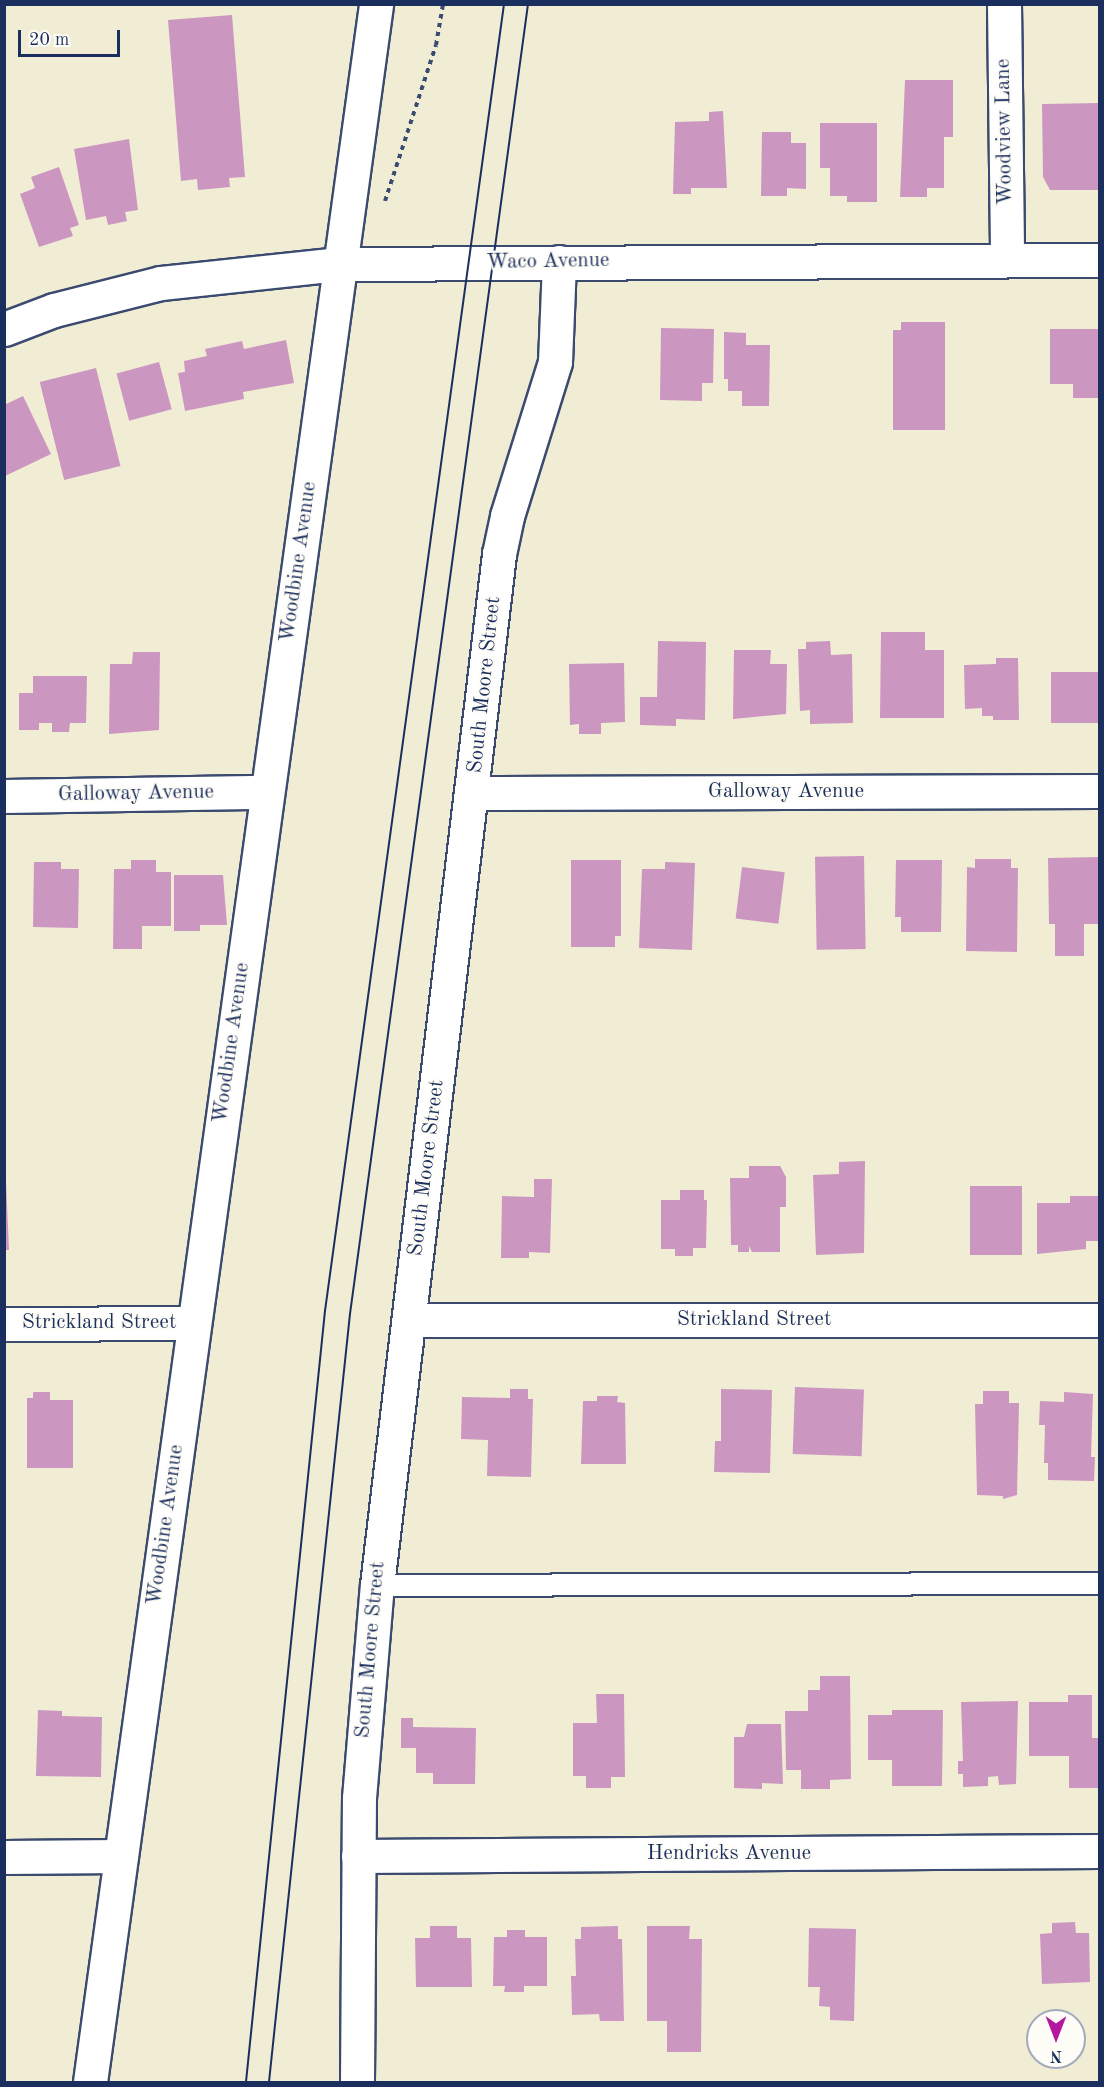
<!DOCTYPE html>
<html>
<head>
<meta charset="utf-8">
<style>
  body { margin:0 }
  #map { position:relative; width:1104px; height:2087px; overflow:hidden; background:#f1ecd4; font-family:"Old Standard TT",serif }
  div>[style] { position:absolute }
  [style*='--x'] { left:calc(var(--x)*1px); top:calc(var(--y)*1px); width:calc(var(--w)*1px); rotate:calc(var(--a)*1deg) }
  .building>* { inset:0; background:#cb97c0; transform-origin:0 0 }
  .path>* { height:4px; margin-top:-2px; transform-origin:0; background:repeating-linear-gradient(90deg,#3b4b70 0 4.5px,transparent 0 9px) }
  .roads { filter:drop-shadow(2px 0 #3b4b70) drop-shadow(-2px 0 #3b4b70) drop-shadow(0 2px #3b4b70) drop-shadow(0 -2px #3b4b70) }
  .lane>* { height:21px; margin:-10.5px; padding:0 10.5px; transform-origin:10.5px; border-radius:10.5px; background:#fff }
  .street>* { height:33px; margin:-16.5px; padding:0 16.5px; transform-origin:16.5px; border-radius:16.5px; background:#fff }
  .tram>* { height:1.5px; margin:-0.75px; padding:0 0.75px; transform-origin:0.75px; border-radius:0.75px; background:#1b2f5e }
  span { translate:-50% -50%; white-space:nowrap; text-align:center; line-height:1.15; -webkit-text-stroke:4.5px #fdfcf7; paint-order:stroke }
  .street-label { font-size:21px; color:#1b2f5e }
  .frame { position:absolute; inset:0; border:6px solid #1b2f5e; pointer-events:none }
  .north { position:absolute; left:1026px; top:2009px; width:60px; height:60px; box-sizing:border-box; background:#fdfcf7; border:2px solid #a3aaba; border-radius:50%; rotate:180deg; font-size:16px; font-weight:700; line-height:24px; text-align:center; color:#1b2f5e }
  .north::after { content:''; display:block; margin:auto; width:21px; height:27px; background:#b5179e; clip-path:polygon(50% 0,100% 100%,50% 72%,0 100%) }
  .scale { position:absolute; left:18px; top:30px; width:102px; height:27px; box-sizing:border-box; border:3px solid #1b2f5e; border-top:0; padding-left:8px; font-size:18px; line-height:21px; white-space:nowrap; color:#1b2f5e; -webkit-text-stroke:4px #fdfcf7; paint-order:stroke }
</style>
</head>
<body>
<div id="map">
  <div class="building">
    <i style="clip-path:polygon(232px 15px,245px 177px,229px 178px,230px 187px,198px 190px,197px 179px,181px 181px,168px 20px)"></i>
    <i style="clip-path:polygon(905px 80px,953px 80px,953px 137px,944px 137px,944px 188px,927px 188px,927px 197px,900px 197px)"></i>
    <i style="clip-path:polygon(1100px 103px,1100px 190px,1050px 190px,1043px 177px,1042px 104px)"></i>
    <i style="clip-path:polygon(723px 111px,727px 188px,691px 188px,691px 194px,673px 194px,675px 122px,709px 121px,709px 112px)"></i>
    <i style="clip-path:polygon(820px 123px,877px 123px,877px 202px,847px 202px,847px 196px,830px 196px,830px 168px,820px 168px)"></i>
    <i style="clip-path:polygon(762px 132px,791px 132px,791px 143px,806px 143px,806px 189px,787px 188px,787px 196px,761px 196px)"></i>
    <i style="clip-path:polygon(129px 139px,138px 210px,125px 212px,127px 221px,108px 225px,106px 216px,86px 220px,74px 149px)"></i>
    <i style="clip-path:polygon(59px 167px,79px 225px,70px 228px,73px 236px,39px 247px,20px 194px,35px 188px,31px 177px)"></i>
    <i style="clip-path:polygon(901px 322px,945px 322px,945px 430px,893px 430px,893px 330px,901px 330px)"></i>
    <i style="clip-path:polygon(661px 328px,714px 329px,713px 383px,702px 383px,702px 401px,660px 400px)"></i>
    <i style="clip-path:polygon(1050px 329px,1100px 329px,1100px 398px,1073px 398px,1073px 384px,1050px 384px)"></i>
    <i style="clip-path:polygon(724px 332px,746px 333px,746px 345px,770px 345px,769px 406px,742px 406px,742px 391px,728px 391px,728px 379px,724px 379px)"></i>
    <i style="clip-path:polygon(286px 340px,294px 383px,243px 392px,244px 399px,185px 411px,178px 373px,185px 372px,184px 361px,207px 356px,205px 349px,242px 341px,244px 349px)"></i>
    <i style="left:159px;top:362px;width:49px;height:44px;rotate:75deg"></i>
    <i style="left:96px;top:368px;width:101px;height:58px;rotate:76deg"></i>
    <i style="clip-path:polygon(23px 396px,51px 454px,5px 476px,4px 405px)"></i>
    <i style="clip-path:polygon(881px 632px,925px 632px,925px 650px,944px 650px,944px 718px,880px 718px)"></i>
    <i style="clip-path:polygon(658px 641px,706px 642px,705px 720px,676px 719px,676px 726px,640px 725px,640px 697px,657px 697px)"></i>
    <i style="clip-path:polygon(830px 641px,831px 655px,852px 654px,853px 723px,810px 724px,810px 710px,800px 711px,798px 649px,806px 649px,806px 642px)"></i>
    <i style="clip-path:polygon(734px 650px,771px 650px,770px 664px,787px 664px,786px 714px,733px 719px)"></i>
    <i style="clip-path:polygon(133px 652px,160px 652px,159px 730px,109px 734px,110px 664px,132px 664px)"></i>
    <i style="clip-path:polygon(996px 658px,1018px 658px,1019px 720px,993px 720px,993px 716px,982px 716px,982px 708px,965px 709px,964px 665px,996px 664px)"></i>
    <i style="clip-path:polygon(624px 663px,625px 722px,601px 723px,601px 734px,579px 734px,579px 724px,570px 725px,569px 664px)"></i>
    <i style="left:1051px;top:672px;width:49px;height:51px"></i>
    <i style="clip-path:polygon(33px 676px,87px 676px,86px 723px,70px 723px,69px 732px,52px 732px,52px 723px,39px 723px,39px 730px,19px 730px,19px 693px,33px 693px)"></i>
    <i style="left:864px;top:856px;width:93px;height:49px;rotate:89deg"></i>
    <i style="clip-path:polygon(1100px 857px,1100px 924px,1084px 924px,1084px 956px,1055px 956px,1055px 924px,1049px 924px,1048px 858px)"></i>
    <i style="clip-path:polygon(975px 859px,1011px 859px,1011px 868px,1018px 868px,1017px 952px,966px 951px,967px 867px,975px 868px)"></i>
    <i style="clip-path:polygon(131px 860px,156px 860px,156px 872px,171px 872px,171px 926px,142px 926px,142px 949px,113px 949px,114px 869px,131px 869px)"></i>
    <i style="clip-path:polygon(571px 860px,621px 860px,621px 936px,615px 936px,615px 947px,571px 947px)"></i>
    <i style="clip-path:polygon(896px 860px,942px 860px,941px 932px,901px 932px,901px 917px,895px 917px)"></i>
    <i style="clip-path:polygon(34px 862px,61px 862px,61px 869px,79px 869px,78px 928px,33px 927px)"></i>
    <i style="clip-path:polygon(665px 862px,695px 863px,692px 950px,639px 948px,642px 869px,665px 869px)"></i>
    <i style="left:742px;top:867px;width:43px;height:52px;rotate:7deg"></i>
    <i style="clip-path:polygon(174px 875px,223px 875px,227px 925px,200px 925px,200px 931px,174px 931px)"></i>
    <i style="clip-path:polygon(865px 1161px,864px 1253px,816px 1255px,813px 1175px,839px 1174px,839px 1162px)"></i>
    <i style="clip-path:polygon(749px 1166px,780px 1166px,786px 1177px,786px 1207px,780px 1207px,780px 1252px,752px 1252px,749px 1246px,749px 1252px,738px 1252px,738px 1245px,731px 1245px,730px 1178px,749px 1178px)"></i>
    <i style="clip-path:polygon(534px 1179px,552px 1179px,550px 1253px,529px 1252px,529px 1258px,501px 1258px,502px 1196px,534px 1197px)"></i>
    <i style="clip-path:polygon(4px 1181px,6px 1181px,9px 1250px,4px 1250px)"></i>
    <i style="left:970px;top:1186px;width:52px;height:69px"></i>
    <i style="clip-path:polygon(680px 1190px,704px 1190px,704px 1200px,707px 1200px,706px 1248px,693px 1248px,693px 1256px,675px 1256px,675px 1249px,661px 1249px,661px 1200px,680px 1200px)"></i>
    <i style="clip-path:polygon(1070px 1196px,1099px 1196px,1099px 1241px,1086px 1241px,1086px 1249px,1037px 1254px,1037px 1203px,1070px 1203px)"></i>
    <i style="left:795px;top:1387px;width:69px;height:67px;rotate:2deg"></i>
    <i style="clip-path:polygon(510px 1389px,528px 1389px,528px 1399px,533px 1399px,531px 1477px,487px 1476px,488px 1440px,461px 1439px,462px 1397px,510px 1398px)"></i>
    <i style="clip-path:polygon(721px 1389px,772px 1390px,770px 1473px,714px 1472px,715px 1441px,721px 1441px)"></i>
    <i style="clip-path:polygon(983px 1391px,1009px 1391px,1009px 1403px,1019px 1403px,1017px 1495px,1003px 1499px,1003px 1496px,977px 1495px,975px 1404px,983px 1404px)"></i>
    <i style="clip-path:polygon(33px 1392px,50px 1392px,50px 1400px,73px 1400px,73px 1468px,27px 1468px,27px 1398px,33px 1398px)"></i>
    <i style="clip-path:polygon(1064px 1392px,1093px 1394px,1091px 1457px,1095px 1457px,1094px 1481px,1048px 1480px,1048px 1463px,1044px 1463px,1045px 1425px,1039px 1425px,1040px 1401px,1064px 1402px)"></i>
    <i style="clip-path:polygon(597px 1396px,618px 1396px,617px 1402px,625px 1403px,626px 1464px,581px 1464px,583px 1401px,597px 1401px)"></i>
    <i style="clip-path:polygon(820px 1676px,850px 1676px,851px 1779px,830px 1780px,830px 1789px,801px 1789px,801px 1770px,786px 1770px,785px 1711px,808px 1711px,808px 1690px,820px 1690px)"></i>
    <i style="clip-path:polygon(596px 1694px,624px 1694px,625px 1777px,611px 1777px,611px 1788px,586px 1788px,586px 1776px,573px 1776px,573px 1723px,597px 1723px)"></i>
    <i style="clip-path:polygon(1068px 1695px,1092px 1695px,1092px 1738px,1099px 1738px,1099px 1788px,1069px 1788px,1069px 1756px,1029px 1756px,1029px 1702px,1068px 1702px)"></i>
    <i style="clip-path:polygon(1018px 1701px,1016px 1784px,999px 1785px,998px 1776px,988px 1777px,988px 1786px,963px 1787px,963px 1774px,958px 1774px,958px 1761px,963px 1761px,961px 1702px)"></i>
    <i style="clip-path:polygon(38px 1710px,62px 1711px,62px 1716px,102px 1717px,101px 1777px,36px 1776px)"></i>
    <i style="clip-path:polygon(892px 1710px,943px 1710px,942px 1786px,892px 1786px,892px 1760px,868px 1760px,868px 1715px,892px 1715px)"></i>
    <i style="clip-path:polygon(401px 1718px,413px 1718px,413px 1727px,476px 1728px,475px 1784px,433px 1784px,433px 1773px,416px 1773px,416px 1748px,401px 1748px)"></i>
    <i style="clip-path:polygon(747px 1724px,781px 1724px,783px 1784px,762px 1783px,762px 1789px,734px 1788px,734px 1737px,744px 1737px)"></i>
    <i style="clip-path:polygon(1075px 1922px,1076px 1933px,1089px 1933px,1090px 1982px,1042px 1984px,1040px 1934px,1052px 1933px,1052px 1923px)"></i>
    <i style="clip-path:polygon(430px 1926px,457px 1926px,457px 1938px,471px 1938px,472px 1987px,416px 1987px,415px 1938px,430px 1938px)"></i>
    <i style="clip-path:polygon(618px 1926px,618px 1939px,622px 1939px,624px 2021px,600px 2021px,599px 2014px,572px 2015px,571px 1976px,576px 1976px,575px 1939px,581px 1939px,581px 1927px)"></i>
    <i style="clip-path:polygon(647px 1926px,690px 1926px,689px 1939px,702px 1939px,701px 2052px,667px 2052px,667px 2021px,647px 2021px)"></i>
    <i style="clip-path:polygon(809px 1928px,856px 1929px,854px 2021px,830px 2020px,830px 2007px,819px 2006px,820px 1987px,808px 1987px)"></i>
    <i style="clip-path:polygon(507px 1930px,525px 1930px,525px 1937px,547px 1937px,547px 1986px,524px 1986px,524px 1992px,504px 1992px,505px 1986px,493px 1986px,494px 1937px,507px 1937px)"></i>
  </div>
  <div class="path">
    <i style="--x:385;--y:201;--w:164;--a:-71.9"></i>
    <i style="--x:436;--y:45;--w:42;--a:-80.3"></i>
  </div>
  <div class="roads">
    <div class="lane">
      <i style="--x:377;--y:1585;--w:723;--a:-0.16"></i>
    </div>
    <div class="street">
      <i style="--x:1004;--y:4;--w:256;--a:89.3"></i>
      <i style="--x:4;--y:329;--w:53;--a:-20.8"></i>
      <i style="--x:54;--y:310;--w:110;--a:-14.2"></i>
      <i style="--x:161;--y:283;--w:180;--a:-6.1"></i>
      <i style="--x:340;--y:264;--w:760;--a:-0.3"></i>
      <i style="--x:473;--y:793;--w:627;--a:-0.18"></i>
      <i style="--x:4;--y:796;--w:263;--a:-0.9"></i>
      <i style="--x:409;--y:1320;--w:691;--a:0"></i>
      <i style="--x:4;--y:1324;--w:190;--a:-0.3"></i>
      <i style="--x:358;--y:1856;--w:742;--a:-0.39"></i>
      <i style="--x:4;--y:1857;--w:117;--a:-0.5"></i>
      <i style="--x:90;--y:2082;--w:2098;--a:-82.16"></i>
      <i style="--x:357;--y:2082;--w:284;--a:-89.6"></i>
      <i style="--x:359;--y:1798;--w:214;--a:-85.2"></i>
      <i style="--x:377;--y:1585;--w:1038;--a:-83.25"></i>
      <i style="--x:499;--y:554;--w:39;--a:-78"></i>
      <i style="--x:507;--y:516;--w:161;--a:-72.7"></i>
      <i style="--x:555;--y:362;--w:100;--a:-87.7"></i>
    </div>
  </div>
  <div class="tram">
    <i style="--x:246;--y:2082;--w:775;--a:-84.15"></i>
    <i style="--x:325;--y:1311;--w:1319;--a:-82.2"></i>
    <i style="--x:269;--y:2082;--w:772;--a:-83.98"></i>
    <i style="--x:350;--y:1314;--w:1322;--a:-82.26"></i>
  </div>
  <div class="street-label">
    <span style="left:1005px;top:132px;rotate:-91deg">Woodview Lane</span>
    <span style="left:548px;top:262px;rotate:-1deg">Waco Avenue</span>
    <span style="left:299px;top:562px;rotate:-82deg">Woodbine Avenue</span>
    <span style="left:485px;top:685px;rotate:-84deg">South Moore Street</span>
    <span style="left:786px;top:792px">Galloway Avenue</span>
    <span style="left:136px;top:794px;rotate:-1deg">Galloway Avenue</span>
    <span style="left:232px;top:1043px;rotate:-82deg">Woodbine Avenue</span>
    <span style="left:427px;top:1168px;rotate:-83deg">South Moore Street</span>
    <span style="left:754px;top:1320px">Strickland Street</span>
    <span style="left:99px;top:1323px">Strickland Street</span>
    <span style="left:166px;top:1525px;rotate:-82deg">Woodbine Avenue</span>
    <span style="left:371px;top:1650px;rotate:-85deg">South Moore Street</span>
    <span style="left:729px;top:1854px">Hendricks Avenue</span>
  </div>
  <div class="frame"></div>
  <div class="north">N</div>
  <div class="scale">20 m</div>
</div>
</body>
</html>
